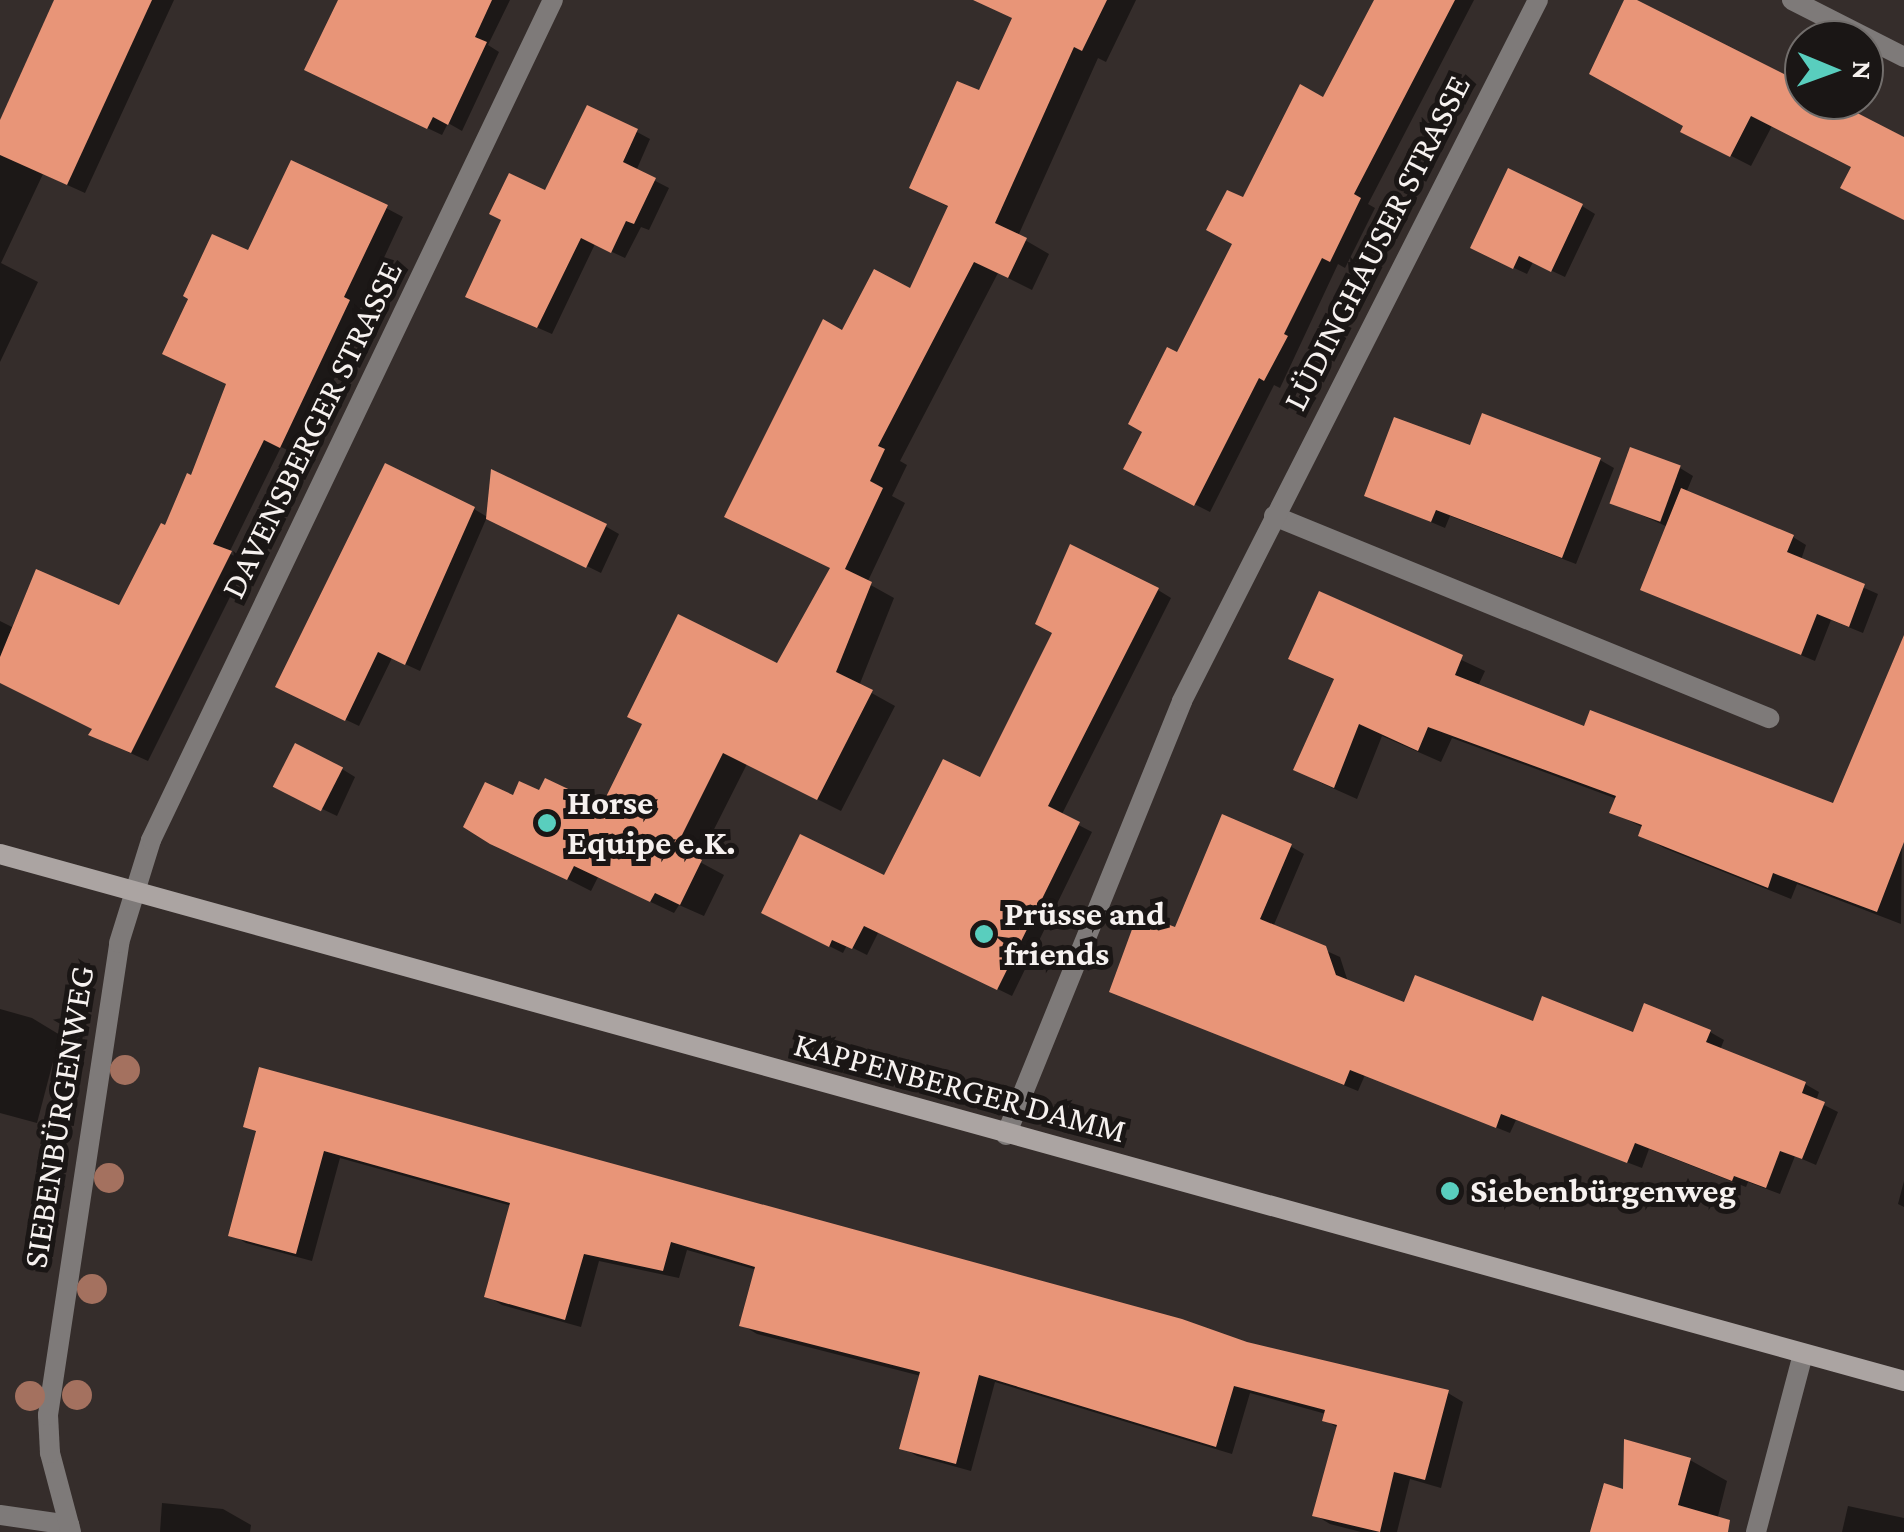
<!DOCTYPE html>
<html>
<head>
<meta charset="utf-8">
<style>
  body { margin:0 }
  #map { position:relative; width:1904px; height:1532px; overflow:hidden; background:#352d2b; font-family:"Crimson Pro",serif }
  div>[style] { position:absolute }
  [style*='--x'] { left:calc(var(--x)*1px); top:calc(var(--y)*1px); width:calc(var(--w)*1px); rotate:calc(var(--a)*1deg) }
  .shadow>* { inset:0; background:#0007 }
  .building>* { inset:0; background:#e89578; transform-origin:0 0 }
  .street>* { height:20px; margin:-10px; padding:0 10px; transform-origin:10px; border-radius:10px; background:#7e7a79 }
  .secondary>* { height:20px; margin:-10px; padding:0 10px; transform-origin:10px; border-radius:10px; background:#aba4a2 }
  .trees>* { width:30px; height:30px; margin:-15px; border-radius:50%; background:#a4715f }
  .dots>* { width:28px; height:28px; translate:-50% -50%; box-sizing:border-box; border:5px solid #1a1615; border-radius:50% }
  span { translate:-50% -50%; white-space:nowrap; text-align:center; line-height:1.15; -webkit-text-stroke:10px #1a1615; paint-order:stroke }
  .street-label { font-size:35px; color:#f6f1ef }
  .poi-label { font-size:35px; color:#f6f1ef; font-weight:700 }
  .left { translate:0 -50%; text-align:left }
  .north { position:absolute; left:1784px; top:20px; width:100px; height:100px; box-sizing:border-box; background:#1a1615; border:2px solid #726e6c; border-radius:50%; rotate:91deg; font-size:28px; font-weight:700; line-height:40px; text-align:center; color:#f6f1ef }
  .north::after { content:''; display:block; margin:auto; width:35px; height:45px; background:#59cebe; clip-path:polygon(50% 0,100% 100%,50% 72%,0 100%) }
</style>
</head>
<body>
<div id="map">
  <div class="shadow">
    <i style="clip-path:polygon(71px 0,174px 0,85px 193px,43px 174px,1px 263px,38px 282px,0 362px,0 126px)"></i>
    <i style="clip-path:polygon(341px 0,510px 0,488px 45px,499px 52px,462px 131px,448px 123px,442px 135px,320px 77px)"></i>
    <i style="clip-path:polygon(1024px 0,1136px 0,1106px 62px,1098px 58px,1018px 236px,1049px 254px,1032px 290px,998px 273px,900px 461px,907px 465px,892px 496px,905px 503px,867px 583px,894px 598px,859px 686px,895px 706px,841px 811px,747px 764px,698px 861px,724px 875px,704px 916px,679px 905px,674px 913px,598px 877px,591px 891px,489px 839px,514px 799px,541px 793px,603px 808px,778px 666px,832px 569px,843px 333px,912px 292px,950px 208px,912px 187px,980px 94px)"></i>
    <i style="clip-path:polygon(1375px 0,1474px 0,1368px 204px,1375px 208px,1345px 268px,1338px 264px,1280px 388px,1274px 385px,1210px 512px,1141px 477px,1178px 355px,1235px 243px,1244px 200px,1324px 100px)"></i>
    <i style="clip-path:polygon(1627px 0,1804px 88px,1804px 100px,1827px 100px,1904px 139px,1904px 219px,1854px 167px,1772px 126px,1751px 166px,1704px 142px,1686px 125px)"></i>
    <i style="clip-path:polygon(637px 132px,650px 139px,636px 171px,669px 188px,649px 230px,641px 227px,625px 258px,595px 244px,552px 334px,481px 303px,546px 193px)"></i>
    <i style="clip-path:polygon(1582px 206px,1595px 214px,1565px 277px,1533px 262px,1527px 274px,1486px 255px)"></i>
    <i style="clip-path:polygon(386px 208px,403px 217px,360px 309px,366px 312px,298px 455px,281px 447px,229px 553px,247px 563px,148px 761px,108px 743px,95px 729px,0 681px,0 621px,12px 627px,15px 620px,48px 628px,120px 608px,193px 478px,228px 385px,165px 353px,214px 237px,249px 254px)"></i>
    <i style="clip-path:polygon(1471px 449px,1600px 460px,1614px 468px,1576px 564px,1450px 516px,1445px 528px,1367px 495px)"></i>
    <i style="clip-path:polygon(1680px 468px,1693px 476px,1686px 493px,1793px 537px,1806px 545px,1801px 560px,1878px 594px,1863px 633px,1831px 620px,1815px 661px,1643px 589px,1668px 527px,1610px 501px)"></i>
    <i style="clip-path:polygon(474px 509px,489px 518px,605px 526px,619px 534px,601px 573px,487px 517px,420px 671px,392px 658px,359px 726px,292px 694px)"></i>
    <i style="clip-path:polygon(1158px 590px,1171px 598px,1061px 816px,1092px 832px,1012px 996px,879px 931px,867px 955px,847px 945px,843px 953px,777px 920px,885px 878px)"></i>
    <i style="clip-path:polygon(1320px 594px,1485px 671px,1478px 686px,1586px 729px,1834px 806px,1899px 647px,1904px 649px,1901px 924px,1797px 884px,1791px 899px,1664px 848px,1641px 835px,1644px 828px,1612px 812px,1617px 799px,1452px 738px,1441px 762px,1382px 736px,1357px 799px,1319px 782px,1296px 769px,1336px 681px,1292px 658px)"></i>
    <i style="clip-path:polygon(342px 769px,355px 777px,337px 816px,291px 794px)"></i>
    <i style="clip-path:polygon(1290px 846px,1304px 854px,1273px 927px,1340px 957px,1348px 982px,1406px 1005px,1534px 1025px,1635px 1035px,1710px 1032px,1724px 1040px,1720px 1050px,1805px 1084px,1819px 1092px,1816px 1101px,1838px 1112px,1816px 1165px,1795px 1156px,1780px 1194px,1748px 1182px,1746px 1187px,1649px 1149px,1642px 1168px,1516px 1120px,1510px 1133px,1365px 1075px,1358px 1091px,1112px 991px,1176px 930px)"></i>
    <i style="clip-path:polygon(0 1009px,32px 1018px,60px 1035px,37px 1123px,0 1113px)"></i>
    <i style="clip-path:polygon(246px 1126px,1448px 1393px,1463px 1402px,1441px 1488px,1410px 1479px,1397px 1532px,1361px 1532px,1330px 1524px,1315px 1515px,1338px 1428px,1325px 1420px,1326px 1414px,1250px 1393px,1232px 1454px,995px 1382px,971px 1471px,917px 1456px,901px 1447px,921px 1376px,757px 1334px,742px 1325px,757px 1270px,687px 1250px,679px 1278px,599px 1261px,581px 1327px,502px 1305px,487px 1296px,512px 1206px,340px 1158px,312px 1261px,246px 1243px,231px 1234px,258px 1133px)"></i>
    <i style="clip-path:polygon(1904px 1181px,1904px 1207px,1898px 1204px)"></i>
    <i style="clip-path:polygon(1690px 1460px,1727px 1481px,1714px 1532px,1591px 1532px,1603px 1486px,1625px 1492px)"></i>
    <i style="clip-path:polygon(162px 1503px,223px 1509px,251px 1525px,250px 1532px,160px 1532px)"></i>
    <i style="clip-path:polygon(1848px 1506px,1904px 1518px,1904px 1532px,1842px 1532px)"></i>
  </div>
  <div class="building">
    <i style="clip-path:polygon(54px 0,152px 0,67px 185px,0 155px,0 120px)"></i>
    <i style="clip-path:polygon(338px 0,492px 0,475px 37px,487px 42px,448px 125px,433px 117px,427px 129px,304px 70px)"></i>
    <i style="clip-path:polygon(973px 0,1107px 0,1082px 51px,1074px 47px,995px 223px,1027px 238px,1008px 278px,974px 262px,878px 446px,885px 449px,870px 481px,883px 488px,845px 569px,872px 582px,836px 672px,873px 690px,817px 800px,723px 753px,676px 847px,702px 860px,680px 905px,655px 893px,650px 902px,574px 866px,567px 880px,490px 844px,463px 827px,485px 782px,513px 795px,519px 781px,539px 790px,545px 778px,602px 805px,642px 724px,627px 717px,678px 614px,777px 663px,830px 568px,724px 517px,823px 319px,842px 330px,874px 269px,910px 288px,948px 206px,909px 188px,957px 81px,979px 90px,1012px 18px)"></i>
    <i style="clip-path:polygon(1374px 0,1455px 0,1354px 194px,1361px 198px,1330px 262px,1322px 258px,1284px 334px,1288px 336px,1264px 381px,1259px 378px,1194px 506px,1123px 469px,1142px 432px,1128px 424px,1167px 347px,1177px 352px,1232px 244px,1206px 230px,1227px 190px,1243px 197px,1300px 84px,1323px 97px)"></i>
    <i style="clip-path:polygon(1624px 0,1637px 0,1804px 84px,1804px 100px,1832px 100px,1904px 137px,1904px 220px,1840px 188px,1851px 167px,1751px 116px,1730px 157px,1680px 132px,1683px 126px,1589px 74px)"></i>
    <i style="clip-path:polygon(587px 105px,638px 129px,623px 162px,656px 178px,634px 224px,626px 221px,611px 253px,581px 238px,537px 328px,465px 297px,501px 220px,489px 214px,509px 173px,545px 190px)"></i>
    <i style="clip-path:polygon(291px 160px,388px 205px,344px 297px,350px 300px,280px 448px,264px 440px,213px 544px,232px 551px,131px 753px,88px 735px,92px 729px,0 683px,0 657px,36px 569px,119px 605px,161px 523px,165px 525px,187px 473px,191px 475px,226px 384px,162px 354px,188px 299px,183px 296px,212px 234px,248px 250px)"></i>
    <i style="clip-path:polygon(1508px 168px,1583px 204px,1551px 272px,1519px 256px,1513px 269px,1470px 248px)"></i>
    <i style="clip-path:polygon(1482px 413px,1601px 458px,1562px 558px,1436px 510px,1431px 522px,1364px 496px,1394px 417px,1470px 445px)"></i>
    <i style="left:1630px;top:447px;width:54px;height:60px;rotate:20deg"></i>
    <i style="clip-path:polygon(385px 463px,475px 507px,405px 665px,378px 652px,345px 721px,275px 687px)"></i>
    <i style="clip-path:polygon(491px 469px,607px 524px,586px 568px,486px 519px)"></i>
    <i style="clip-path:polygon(1681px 488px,1794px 535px,1787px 552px,1865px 584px,1849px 627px,1817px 614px,1801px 655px,1640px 590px)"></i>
    <i style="clip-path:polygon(1070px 544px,1159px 588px,1048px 806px,1080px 822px,997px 990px,864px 926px,852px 949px,832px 940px,829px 947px,761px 913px,800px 834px,884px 875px,943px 759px,980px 777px,1052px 633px,1035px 624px)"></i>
    <i style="clip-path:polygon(1319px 591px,1463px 655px,1455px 675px,1584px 726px,1590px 710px,1833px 803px,1904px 635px,1904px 842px,1877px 912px,1773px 873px,1768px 888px,1638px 836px,1642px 825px,1609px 813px,1616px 796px,1428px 727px,1418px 751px,1359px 724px,1334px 788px,1293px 770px,1334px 679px,1288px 659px)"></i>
    <i style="left:295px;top:743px;width:54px;height:49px;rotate:27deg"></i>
    <i style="clip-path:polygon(1222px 814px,1292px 844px,1260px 919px,1326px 946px,1336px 975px,1404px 1002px,1415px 975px,1533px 1021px,1542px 996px,1633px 1032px,1644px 1003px,1711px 1030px,1706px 1042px,1806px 1082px,1802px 1093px,1825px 1102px,1802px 1159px,1780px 1151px,1766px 1188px,1734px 1176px,1732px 1181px,1635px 1143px,1627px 1163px,1501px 1114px,1496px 1128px,1350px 1070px,1344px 1085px,1109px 992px,1138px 913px,1175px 927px)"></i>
    <i style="clip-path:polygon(259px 1067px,1182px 1319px,1247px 1342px,1449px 1390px,1425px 1480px,1394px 1472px,1380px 1532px,1312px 1516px,1337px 1425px,1322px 1421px,1325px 1410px,1234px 1386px,1216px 1447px,979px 1375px,956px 1464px,899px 1449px,920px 1372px,739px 1326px,755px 1267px,671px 1242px,663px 1271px,584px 1254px,565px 1320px,484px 1297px,510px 1203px,324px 1151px,296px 1254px,228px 1236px,256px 1131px,243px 1127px)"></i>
    <i style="clip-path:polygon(1624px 1439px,1691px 1458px,1678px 1505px,1730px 1520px,1728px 1532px,1590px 1532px,1604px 1483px,1623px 1489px)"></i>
  </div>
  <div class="street">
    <i style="--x:1792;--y:0;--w:126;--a:27"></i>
    <i style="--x:1274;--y:516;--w:535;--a:22.2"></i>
    <i style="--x:1006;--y:1135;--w:468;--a:-67.9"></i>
    <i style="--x:1182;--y:701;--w:786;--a:-63.08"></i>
    <i style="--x:0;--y:1515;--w:70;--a:8.2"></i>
    <i style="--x:71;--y:1532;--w:82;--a:-104.9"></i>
    <i style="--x:50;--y:1453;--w:38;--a:-93"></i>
    <i style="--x:48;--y:1415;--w:477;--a:-81.4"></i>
    <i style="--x:119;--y:943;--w:108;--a:-72.7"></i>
    <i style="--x:151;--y:840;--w:931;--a:-64.43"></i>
    <i style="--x:1756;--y:1532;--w:184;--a:-75.2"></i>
  </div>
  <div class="secondary">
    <i style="--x:0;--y:854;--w:1976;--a:15.47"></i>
  </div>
  <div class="trees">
    <i style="left:125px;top:1070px"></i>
    <i style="left:109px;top:1178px"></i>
    <i style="left:92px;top:1289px"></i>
    <i style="left:77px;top:1395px"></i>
    <i style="left:30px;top:1396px"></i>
  </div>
  <div class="dots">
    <i style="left:547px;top:823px;background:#59cebe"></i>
    <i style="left:984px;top:934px;background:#59cebe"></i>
    <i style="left:1450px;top:1191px;background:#59cebe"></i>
  </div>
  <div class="street-label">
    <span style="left:1377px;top:243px;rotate:-63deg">LÜDINGHAUSER STRASSE</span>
    <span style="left:312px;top:430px;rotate:-64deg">DAVENSBERGER STRASSE</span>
    <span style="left:960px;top:1088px;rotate:15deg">KAPPENBERGER DAMM</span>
    <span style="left:59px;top:1117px;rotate:-81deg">SIEBENBÜRGENWEG</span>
  </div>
  <div class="poi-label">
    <span class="left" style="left:567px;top:823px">Horse<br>Equipe e.K.</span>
    <span class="left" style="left:1004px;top:934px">Prüsse and<br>friends</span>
    <span class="left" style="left:1470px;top:1191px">Siebenbürgenweg</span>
  </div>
  <div class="north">N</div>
</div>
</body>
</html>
